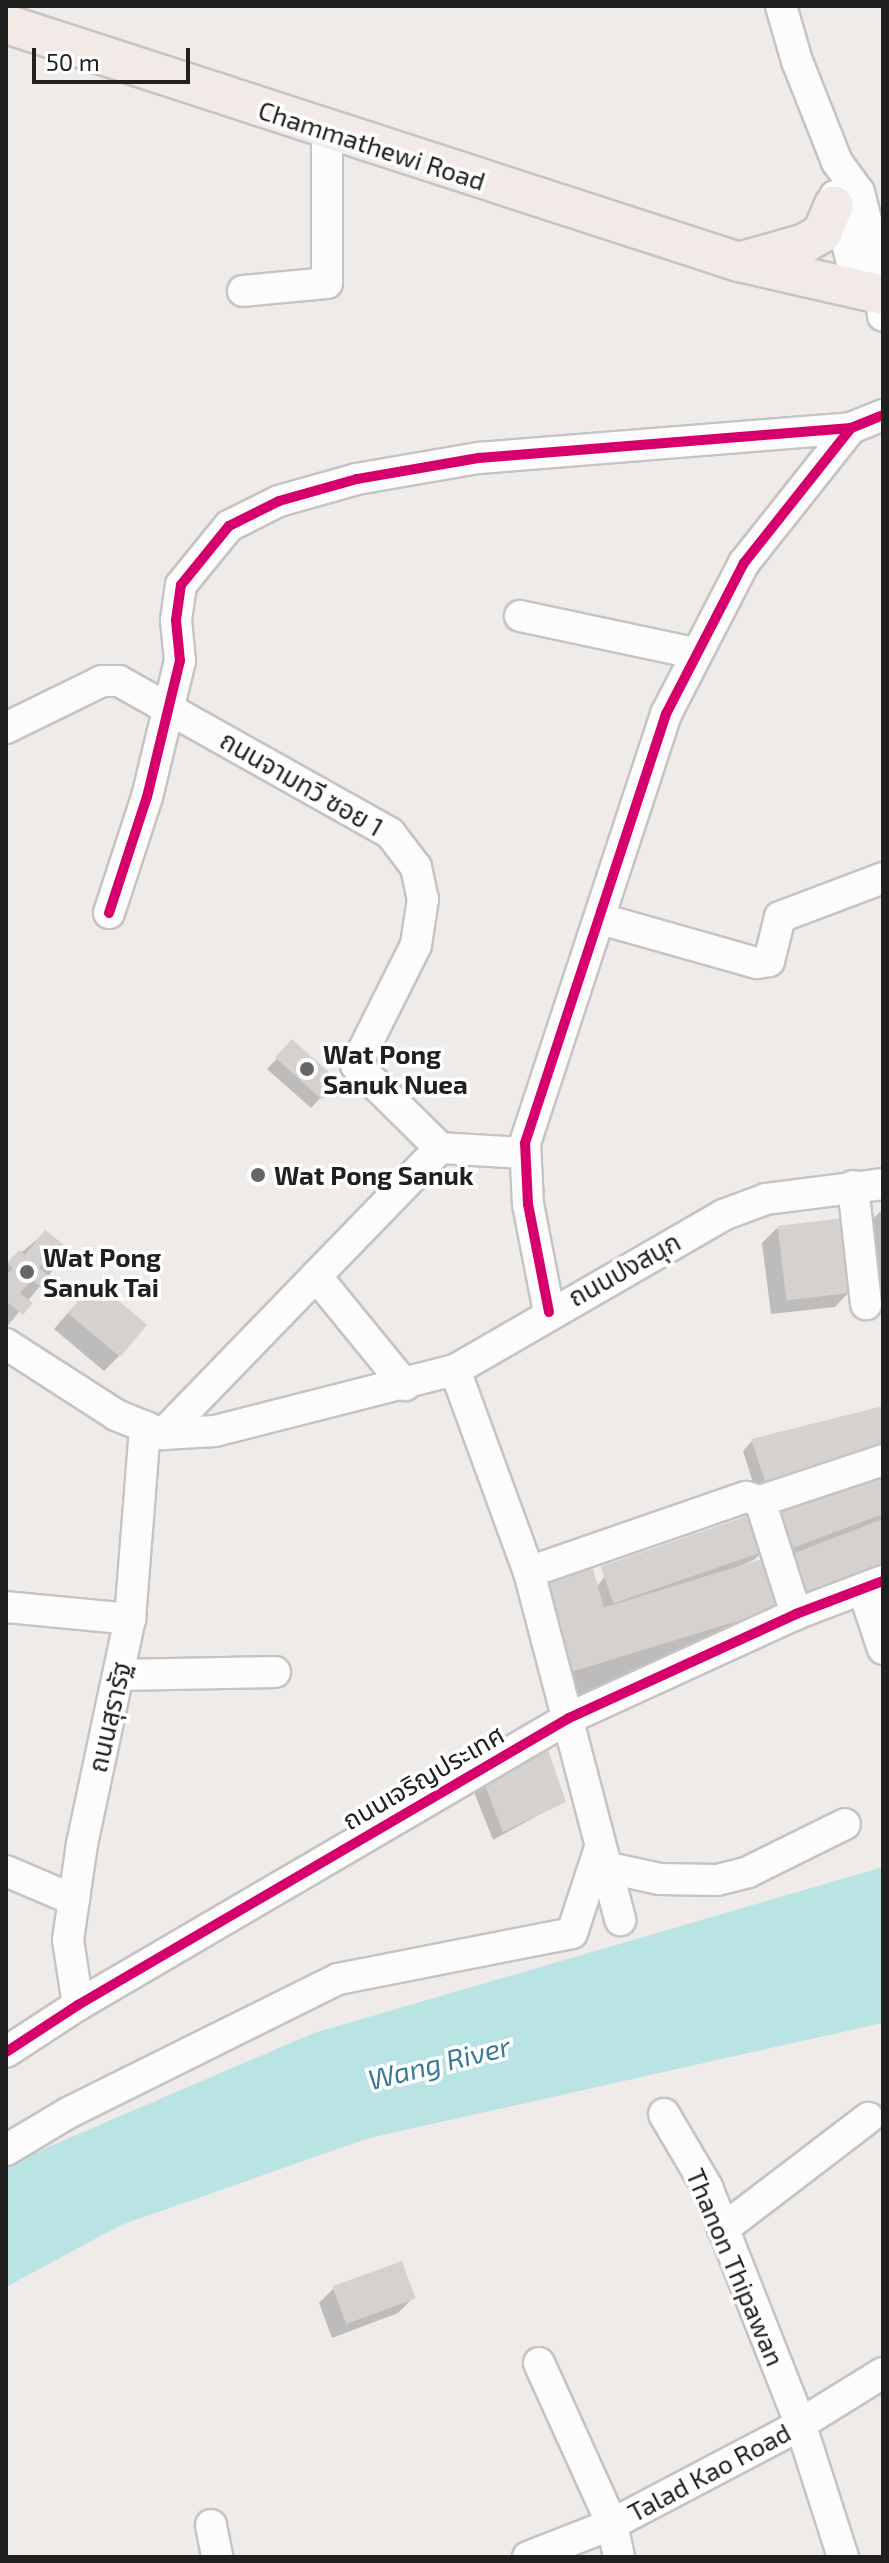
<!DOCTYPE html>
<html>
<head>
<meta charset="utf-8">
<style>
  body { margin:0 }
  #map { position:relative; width:889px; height:2563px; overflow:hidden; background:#eeebe9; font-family:"Exo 2","Noto Sans Thai",sans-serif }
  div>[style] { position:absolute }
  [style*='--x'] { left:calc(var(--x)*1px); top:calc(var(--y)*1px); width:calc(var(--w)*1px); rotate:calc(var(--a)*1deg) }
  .water>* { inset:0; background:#bae4e4 }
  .shadow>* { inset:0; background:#0003 }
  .building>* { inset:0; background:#d5d1cf; transform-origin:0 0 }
  .roads { filter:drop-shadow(2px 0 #c5c4c3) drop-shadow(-2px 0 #c5c4c3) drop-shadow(0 2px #c5c4c3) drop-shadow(0 -2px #c5c4c3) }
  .minor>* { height:30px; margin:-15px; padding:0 15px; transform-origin:15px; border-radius:15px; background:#fcfcfc }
  .major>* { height:38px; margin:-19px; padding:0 19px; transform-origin:19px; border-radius:19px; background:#f1eae6 }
  .cycleway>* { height:10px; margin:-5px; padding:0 5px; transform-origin:5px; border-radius:5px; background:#d6006c }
  .dots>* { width:22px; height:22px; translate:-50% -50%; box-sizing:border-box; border:4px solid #fff; border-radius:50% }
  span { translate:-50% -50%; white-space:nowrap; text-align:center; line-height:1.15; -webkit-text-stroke:7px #fff; paint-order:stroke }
  .street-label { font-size:26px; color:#202020 }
  .poi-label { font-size:26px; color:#202020; font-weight:700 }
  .left { translate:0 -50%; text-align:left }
  .water-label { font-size:28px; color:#397b97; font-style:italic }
  .frame { position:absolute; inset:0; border:8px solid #202020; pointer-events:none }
  .scale { position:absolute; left:32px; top:48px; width:158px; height:36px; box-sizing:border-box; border:4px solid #202020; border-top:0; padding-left:10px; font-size:24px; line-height:28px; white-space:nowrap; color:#202020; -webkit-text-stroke:6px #fff; paint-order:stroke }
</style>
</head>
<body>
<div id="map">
  <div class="water">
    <i style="clip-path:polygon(883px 1867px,883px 2023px,369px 2138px,121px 2225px,6px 2287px,6px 2165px,314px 2033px)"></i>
  </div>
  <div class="shadow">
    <i style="clip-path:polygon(283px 1052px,336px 1081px,311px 1108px,267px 1069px)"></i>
    <i style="clip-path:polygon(881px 1211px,883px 1301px,874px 1302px,865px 1226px)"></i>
    <i style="clip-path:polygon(777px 1228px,850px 1291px,835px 1307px,771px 1314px,762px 1243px)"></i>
    <i style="clip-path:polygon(45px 1233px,62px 1259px,6px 1328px,6px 1265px)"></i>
    <i style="clip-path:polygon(80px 1299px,119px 1356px,104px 1371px,54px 1329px)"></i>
    <i style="clip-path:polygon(883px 1408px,757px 1495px,743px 1451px,752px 1441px)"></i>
    <i style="clip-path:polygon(883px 1472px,883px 1573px,778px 1567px,793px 1552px,774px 1559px)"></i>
    <i style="clip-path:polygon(764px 1550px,754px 1560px,551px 1646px,605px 1576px)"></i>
    <i style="clip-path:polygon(781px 1607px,575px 1704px,557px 1657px,567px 1648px)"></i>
    <i style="clip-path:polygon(484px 1782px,564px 1801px,493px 1840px,474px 1792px)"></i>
    <i style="clip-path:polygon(334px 2288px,413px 2298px,398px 2313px,332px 2338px,319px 2303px)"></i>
  </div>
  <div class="building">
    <i style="left:292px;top:1039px;width:63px;height:25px;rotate:42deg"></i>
    <i style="left:843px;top:1218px;width:75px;height:66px;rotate:83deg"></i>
    <i style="clip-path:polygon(45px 1230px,72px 1251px,64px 1261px,53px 1252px,39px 1268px,52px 1278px,43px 1289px,32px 1280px,20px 1293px,33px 1303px,23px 1315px,6px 1301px,6px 1276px,13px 1268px,7px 1263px,19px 1250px,25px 1255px)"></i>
    <i style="left:95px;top:1281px;width:68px;height:42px;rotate:40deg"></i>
    <i style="clip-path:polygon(883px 1406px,883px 1454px,767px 1487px,751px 1439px)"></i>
    <i style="clip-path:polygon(883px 1470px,883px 1514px,784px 1551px,774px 1509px)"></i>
    <i style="left:753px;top:1514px;width:39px;height:161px;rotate:71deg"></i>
    <i style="clip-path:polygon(883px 1519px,883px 1568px,800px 1599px,787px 1556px)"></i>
    <i style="left:769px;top:1557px;width:52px;height:223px;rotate:73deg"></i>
    <i style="left:592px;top:1566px;width:56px;height:52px;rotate:74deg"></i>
    <i style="clip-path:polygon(547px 1747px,566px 1802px,503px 1832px,483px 1780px)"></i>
    <i style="left:402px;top:2261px;width:40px;height:74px;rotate:70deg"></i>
  </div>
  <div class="roads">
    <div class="minor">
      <i style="--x:781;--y:6;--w:57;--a:73.8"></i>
      <i style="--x:797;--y:61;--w:109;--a:68.4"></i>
      <i style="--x:837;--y:162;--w:37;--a:54"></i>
      <i style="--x:859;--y:192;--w:77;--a:75.8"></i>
      <i style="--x:878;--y:267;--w:49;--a:84.2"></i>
      <i style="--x:835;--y:196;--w:69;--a:75.8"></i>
      <i style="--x:852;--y:263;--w:47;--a:48.5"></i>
      <i style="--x:243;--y:291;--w:84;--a:-5.4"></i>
      <i style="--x:327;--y:283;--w:152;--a:-90"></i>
      <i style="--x:520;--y:616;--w:178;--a:12"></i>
      <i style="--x:6;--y:728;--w:107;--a:-26.1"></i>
      <i style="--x:102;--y:681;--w:17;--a:0"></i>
      <i style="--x:119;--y:681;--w:311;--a:29.3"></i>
      <i style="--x:390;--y:833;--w:43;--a:52.6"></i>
      <i style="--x:416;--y:867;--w:33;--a:78"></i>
      <i style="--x:423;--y:899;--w:47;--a:98.7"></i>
      <i style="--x:416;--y:945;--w:134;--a:116.6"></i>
      <i style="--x:356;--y:1065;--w:118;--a:44.7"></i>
      <i style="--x:109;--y:913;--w:122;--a:-71.9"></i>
      <i style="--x:147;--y:797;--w:140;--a:-76.4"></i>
      <i style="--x:180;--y:661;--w:41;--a:-95.6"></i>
      <i style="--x:176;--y:620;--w:35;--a:-82"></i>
      <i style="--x:181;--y:585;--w:76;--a:-50.9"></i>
      <i style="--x:229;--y:526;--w:56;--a:-26.6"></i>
      <i style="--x:279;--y:501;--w:81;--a:-15.8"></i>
      <i style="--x:357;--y:479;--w:124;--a:-9.8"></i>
      <i style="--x:479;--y:458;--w:373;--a:-4.6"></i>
      <i style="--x:851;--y:428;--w:35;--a:-22"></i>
      <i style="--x:601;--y:919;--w:162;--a:15.8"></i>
      <i style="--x:757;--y:963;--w:12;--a:-9"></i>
      <i style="--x:769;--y:961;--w:45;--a:-76"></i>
      <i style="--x:780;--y:917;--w:110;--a:-20.7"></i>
      <i style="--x:440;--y:1148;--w:85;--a:3.4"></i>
      <i style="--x:853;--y:1186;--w:119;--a:83.7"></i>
      <i style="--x:316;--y:1276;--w:141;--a:50.8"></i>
      <i style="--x:549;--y:1312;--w:110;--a:-101"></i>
      <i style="--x:528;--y:1204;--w:61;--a:-92.8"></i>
      <i style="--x:525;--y:1143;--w:452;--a:-71.8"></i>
      <i style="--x:666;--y:714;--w:170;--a:-62.7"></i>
      <i style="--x:744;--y:563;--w:172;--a:-51.6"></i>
      <i style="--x:6;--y:1344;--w:131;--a:32.8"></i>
      <i style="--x:116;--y:1415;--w:51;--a:22"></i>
      <i style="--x:163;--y:1434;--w:52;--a:-3.3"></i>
      <i style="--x:215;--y:1431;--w:248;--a:-14.3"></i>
      <i style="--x:455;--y:1370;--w:310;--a:-30"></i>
      <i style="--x:723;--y:1215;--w:46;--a:-20.4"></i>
      <i style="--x:766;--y:1199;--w:118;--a:-7.3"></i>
      <i style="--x:455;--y:1370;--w:215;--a:69.9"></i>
      <i style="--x:529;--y:1572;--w:360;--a:75.3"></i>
      <i style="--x:163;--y:1434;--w:398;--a:-45.9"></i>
      <i style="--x:760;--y:1501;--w:119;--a:72.3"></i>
      <i style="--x:529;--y:1572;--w:230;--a:-19.1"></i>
      <i style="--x:746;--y:1497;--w:15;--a:16"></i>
      <i style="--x:760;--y:1501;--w:130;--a:-18.4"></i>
      <i style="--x:863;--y:1589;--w:63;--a:71.6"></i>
      <i style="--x:6;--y:1607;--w:125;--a:5.5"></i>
      <i style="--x:120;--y:1675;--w:155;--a:-1.1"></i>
      <i style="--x:609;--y:1868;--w:52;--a:12.2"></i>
      <i style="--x:660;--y:1879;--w:57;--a:1"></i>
      <i style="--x:717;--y:1880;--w:32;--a:-14"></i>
      <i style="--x:748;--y:1872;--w:108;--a:-26.3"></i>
      <i style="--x:6;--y:1871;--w:74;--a:23.1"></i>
      <i style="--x:78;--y:2005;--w:66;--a:-98.7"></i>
      <i style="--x:68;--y:1940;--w:97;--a:-81.7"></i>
      <i style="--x:82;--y:1844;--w:230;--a:-78"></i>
      <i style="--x:130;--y:1619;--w:193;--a:-85.5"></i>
      <i style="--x:6;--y:2052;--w:86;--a:-33.1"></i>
      <i style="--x:78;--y:2005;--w:569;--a:-30.31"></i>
      <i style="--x:569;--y:1718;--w:250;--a:-24.6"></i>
      <i style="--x:796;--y:1614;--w:93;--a:-20.8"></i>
      <i style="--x:664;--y:2114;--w:85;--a:59.5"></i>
      <i style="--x:707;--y:2187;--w:254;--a:68.5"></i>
      <i style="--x:800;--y:2423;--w:141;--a:72.2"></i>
      <i style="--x:6;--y:2150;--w:72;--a:-30.8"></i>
      <i style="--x:68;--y:2113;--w:301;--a:-26.4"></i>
      <i style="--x:338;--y:1979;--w:238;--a:-11.1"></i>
      <i style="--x:572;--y:1933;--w:86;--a:-71.8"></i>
      <i style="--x:723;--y:2229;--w:183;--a:-37.4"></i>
      <i style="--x:539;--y:2363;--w:177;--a:65.6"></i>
      <i style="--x:612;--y:2524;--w:34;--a:78"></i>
      <i style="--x:211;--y:2525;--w:33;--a:79"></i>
      <i style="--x:528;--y:2557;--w:90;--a:-21.4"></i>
      <i style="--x:612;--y:2524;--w:200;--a:-27.7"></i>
      <i style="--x:789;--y:2431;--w:110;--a:-31.7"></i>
    </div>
    <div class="major">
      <i style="--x:6;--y:24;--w:771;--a:17.99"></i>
      <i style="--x:739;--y:262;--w:148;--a:12.9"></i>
      <i style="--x:742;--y:261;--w:66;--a:-15.9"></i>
      <i style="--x:805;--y:243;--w:20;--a:-30"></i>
      <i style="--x:822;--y:233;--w:30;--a:-67"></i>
    </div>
  </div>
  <div class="cycleway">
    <i style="--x:109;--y:913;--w:122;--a:-71.9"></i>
    <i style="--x:147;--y:797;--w:140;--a:-76.4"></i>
    <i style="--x:180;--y:661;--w:41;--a:-95.6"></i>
    <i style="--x:176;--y:620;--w:35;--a:-82"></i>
    <i style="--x:181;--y:585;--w:76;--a:-50.9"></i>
    <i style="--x:229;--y:526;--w:56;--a:-26.6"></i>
    <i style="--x:279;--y:501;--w:81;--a:-15.8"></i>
    <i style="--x:357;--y:479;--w:124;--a:-9.8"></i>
    <i style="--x:479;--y:458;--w:373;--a:-4.6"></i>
    <i style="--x:851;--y:428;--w:35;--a:-22"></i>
    <i style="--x:549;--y:1312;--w:110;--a:-101"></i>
    <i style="--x:528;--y:1204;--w:61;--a:-92.8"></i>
    <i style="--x:525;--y:1143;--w:452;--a:-71.8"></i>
    <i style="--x:666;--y:714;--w:170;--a:-62.7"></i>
    <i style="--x:744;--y:563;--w:172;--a:-51.6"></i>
    <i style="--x:6;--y:2052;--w:86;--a:-33.1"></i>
    <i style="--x:78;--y:2005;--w:569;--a:-30.31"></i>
    <i style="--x:569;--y:1718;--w:250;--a:-24.6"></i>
    <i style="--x:796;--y:1614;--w:93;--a:-20.8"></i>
  </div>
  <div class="dots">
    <i style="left:307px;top:1069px;background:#686766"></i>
    <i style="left:258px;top:1175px;background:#686766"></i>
    <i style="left:27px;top:1272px;background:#686766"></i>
  </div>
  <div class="street-label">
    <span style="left:372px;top:145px;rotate:18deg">Chammathewi Road</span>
    <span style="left:302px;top:783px;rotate:30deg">ถนนจามทวี ซอย 1</span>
    <span style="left:624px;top:1269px;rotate:-29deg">ถนนปงสนุก</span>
    <span style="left:109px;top:1717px;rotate:-77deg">ถนนสุรารัฐ</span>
    <span style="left:423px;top:1777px;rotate:-30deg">ถนนเจริญประเทศ</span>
    <span style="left:736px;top:2267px;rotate:67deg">Thanon Thipawan</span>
    <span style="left:709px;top:2472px;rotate:-28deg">Talad Kao Road</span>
  </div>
  <div class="poi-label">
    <span class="left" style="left:323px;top:1069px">Wat Pong<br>Sanuk Nuea</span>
    <span class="left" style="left:274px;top:1175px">Wat Pong Sanuk</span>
    <span class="left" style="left:43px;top:1272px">Wat Pong<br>Sanuk Tai</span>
  </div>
  <div class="water-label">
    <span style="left:439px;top:2062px;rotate:-14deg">Wang River</span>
  </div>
  <div class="frame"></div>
  <div class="scale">50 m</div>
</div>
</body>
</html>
